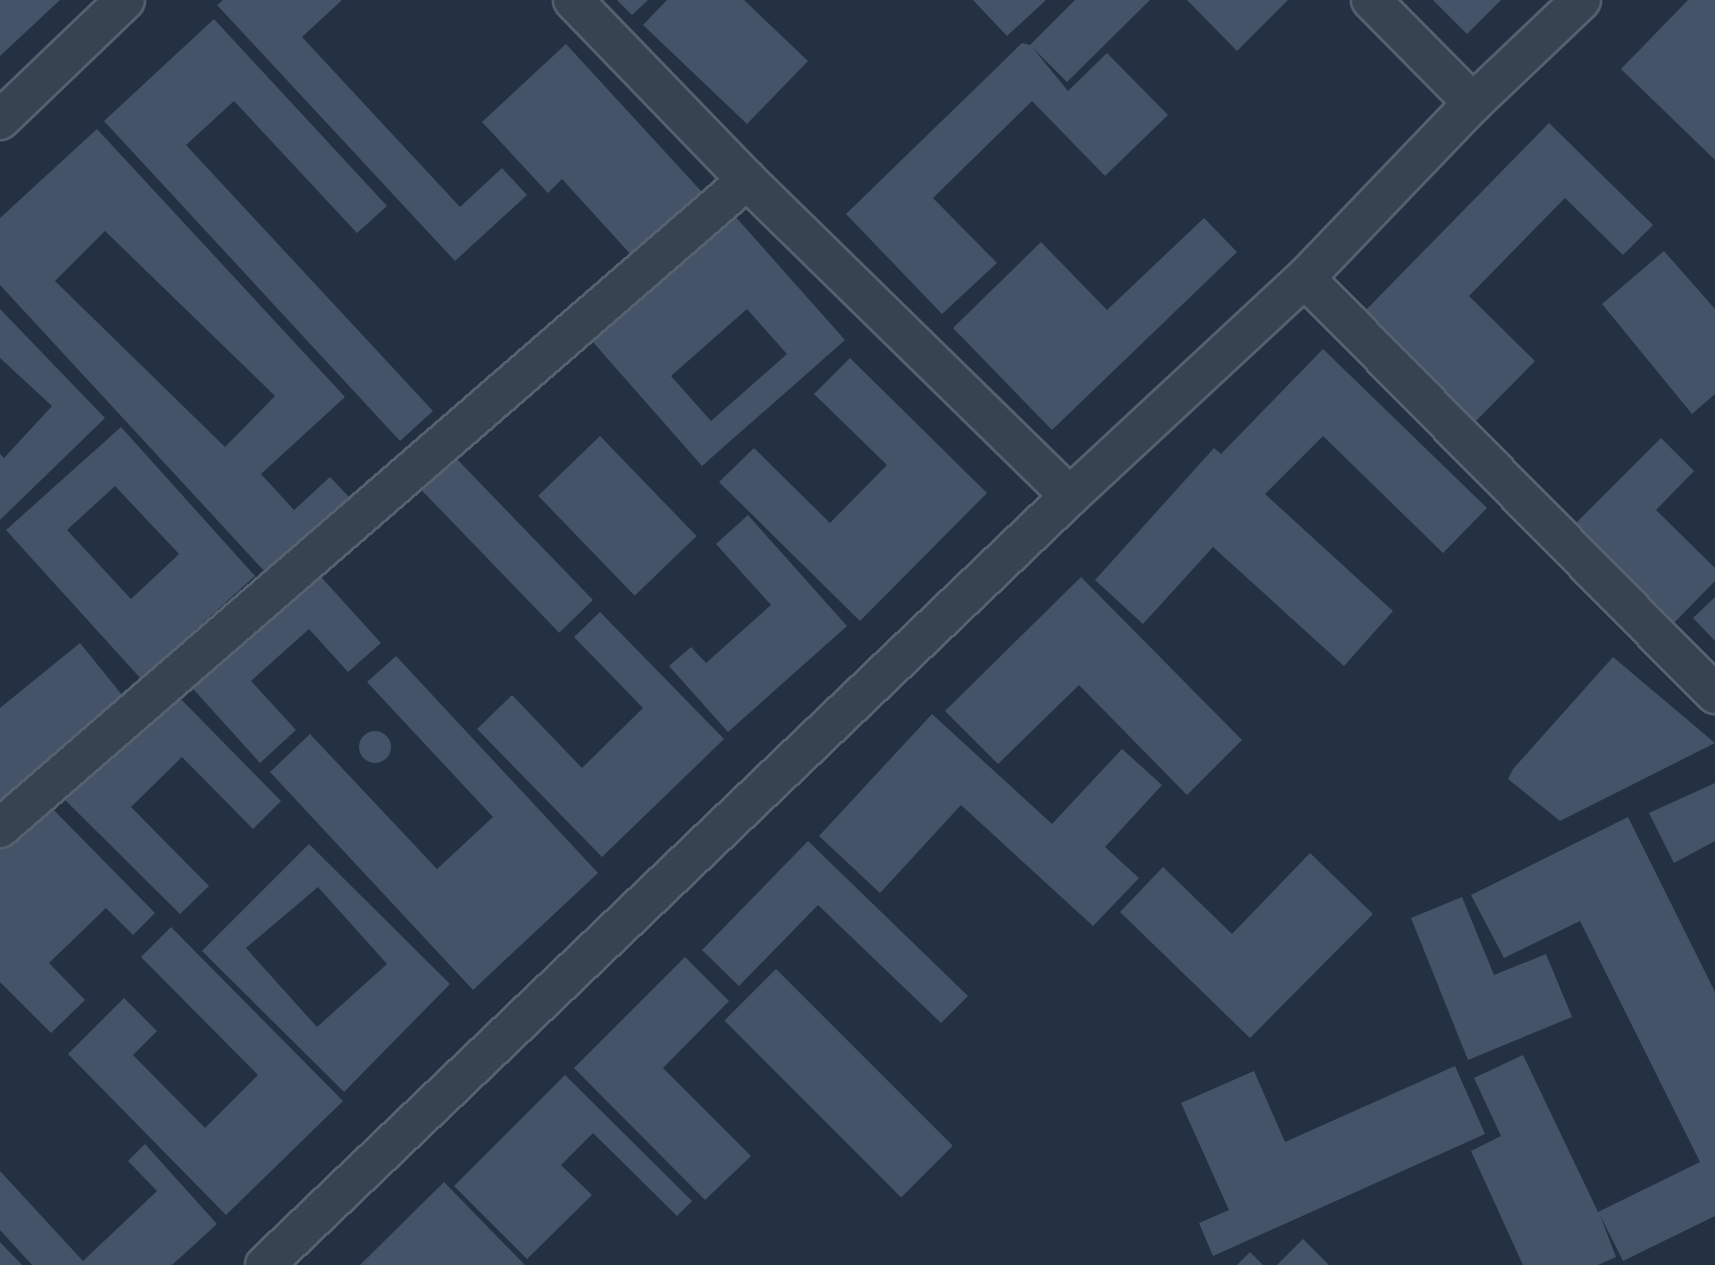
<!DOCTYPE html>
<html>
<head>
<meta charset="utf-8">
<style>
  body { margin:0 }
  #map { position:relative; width:1715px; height:1265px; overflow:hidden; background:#233143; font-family:"Exo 2",sans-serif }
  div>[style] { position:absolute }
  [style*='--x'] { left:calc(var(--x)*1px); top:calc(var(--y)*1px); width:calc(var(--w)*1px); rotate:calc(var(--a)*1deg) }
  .building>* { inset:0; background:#445367; transform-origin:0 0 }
  .round { border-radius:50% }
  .roads { filter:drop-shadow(2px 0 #56616f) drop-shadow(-2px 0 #56616f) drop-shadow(0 2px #56616f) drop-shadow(0 -2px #56616f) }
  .street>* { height:38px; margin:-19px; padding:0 19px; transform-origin:19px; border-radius:19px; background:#384352 }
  span { translate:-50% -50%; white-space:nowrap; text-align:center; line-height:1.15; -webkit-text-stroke:7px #1d2837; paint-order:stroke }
</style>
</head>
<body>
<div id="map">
  <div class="building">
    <i style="clip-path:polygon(0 0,60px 0,0 56px)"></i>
    <i style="clip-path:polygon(223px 0,342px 0,302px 37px,460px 207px,502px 168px,527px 195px,455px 261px,217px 5px)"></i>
    <i style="clip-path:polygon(617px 0,648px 0,632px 15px)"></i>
    <i style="clip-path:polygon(667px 0,744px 0,808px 61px,747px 124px,643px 25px)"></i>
    <i style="clip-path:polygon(973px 0,1046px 0,1007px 36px)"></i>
    <i style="clip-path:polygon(1075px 0,1150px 0,1067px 82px,1032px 47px,1068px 91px,1107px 53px,1168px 115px,1105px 176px,1032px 101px,933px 198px,997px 263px,942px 314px,846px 214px,1022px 43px,1030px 45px)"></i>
    <i style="clip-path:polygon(1187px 0,1288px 0,1237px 51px)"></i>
    <i style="clip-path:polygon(1433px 0,1501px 0,1467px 34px)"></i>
    <i style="clip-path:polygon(1688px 0,1715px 0,1715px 160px,1621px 69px)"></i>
    <i style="clip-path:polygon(214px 19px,387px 206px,357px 233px,234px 101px,186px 145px,433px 411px,400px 441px,104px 121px)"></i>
    <i style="clip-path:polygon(566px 44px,713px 204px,643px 268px,562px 179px,548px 193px,482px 122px)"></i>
    <i style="clip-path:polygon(1549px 123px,1653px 225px,1623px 255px,1565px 198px,1469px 296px,1535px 361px,1472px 425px,1359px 317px)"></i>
    <i style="clip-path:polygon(evenodd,97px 129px,345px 397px,261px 474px,294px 510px,330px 477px,349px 497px,266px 573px,0 285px,0 218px,97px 129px,105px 231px,275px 396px,225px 447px,55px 281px,105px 231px)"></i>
    <i style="clip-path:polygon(evenodd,734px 215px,845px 340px,702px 466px,592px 341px,734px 215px,747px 309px,787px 354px,711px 421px,671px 376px,747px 309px)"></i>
    <i style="clip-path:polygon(1204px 218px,1237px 252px,1052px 430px,953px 328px,1041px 242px,1107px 310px)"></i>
    <i style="clip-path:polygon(1664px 251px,1715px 309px,1715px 394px,1692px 414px,1602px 304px)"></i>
    <i style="clip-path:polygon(0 309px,105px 418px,0 520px,0 454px,4px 458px,52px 406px,0 358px)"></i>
    <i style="clip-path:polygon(1323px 349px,1487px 508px,1443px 553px,1323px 436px,1265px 494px,1393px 611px,1344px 666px,1213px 547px,1143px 624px,1095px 580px,1214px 448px,1221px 454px)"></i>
    <i style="clip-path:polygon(850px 358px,987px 493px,860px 621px,719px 482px,754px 448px,830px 523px,887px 465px,814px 394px)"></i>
    <i style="clip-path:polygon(evenodd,121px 427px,255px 576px,141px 679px,6px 530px,121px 427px,115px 486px,179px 554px,131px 599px,67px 530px,115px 486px)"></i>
    <i style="left:600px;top:436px;width:139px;height:86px;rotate:46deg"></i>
    <i style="clip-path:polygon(1661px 438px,1694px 471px,1656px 510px,1715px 568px,1715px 581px,1668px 629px,1569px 530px)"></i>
    <i style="left:452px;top:454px;width:203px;height:47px;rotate:46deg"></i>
    <i style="clip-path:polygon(748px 515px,847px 626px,728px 732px,669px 666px,691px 647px,706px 663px,771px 605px,716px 544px)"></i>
    <i style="clip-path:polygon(312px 567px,381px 643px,348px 672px,309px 629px,251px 681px,296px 730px,260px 763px,186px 681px)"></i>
    <i style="clip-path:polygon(1081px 577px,1242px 740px,1187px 795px,1079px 685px,998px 764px,945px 711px)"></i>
    <i style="clip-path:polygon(1715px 597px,1715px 641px,1693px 618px)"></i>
    <i style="clip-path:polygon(600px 612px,724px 739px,602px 857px,477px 729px,512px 695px,582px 768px,643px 708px,574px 637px)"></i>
    <i style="clip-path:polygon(80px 643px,127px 701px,0 803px,0 708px)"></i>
    <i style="clip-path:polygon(396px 656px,598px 873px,473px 990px,270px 772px,310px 734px,437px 869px,493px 817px,367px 682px)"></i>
    <i style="clip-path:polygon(1613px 657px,1715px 743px,1560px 821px,1508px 779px,1513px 769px)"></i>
    <i style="clip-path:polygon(169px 687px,281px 801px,253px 829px,182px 757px,131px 807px,209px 886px,180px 914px,60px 795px)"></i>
    <i style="clip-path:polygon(932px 714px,1052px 824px,1122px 749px,1162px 785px,1105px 847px,1139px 878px,1093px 926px,961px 805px,880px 893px,819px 836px)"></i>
    <i class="round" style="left:359px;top:731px;width:32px;height:32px"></i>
    <i style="clip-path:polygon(1715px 783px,1715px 841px,1674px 863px,1649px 813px)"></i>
    <i style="clip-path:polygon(45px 801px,155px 913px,133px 935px,106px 908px,49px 963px,85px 1000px,51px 1033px,0 982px,0 845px)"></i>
    <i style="clip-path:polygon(1628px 817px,1715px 992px,1715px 1216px,1623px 1261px,1600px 1215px,1616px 1257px,1598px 1265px,1523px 1265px,1471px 1151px,1501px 1136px,1474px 1078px,1523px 1055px,1598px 1212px,1700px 1162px,1580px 921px,1504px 958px,1471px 895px)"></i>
    <i style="clip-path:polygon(808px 841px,968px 996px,941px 1023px,818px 905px,739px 986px,702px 950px)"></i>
    <i style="clip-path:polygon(evenodd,309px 844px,450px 984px,344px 1092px,202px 951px,309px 844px,318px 887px,387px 964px,317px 1027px,246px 948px,318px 887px)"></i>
    <i style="clip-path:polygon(1310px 853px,1373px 914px,1250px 1038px,1120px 912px,1163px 867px,1232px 934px)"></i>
    <i style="clip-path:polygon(1462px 897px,1494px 975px,1546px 954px,1572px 1017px,1468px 1060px,1411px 918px)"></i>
    <i style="clip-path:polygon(171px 927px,343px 1101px,226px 1215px,68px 1054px,124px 998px,157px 1031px,133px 1055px,205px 1128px,258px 1075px,141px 957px)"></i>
    <i style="clip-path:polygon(685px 957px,729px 1001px,663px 1068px,751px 1156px,705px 1200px,574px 1068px)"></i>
    <i style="left:776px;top:969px;width:250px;height:73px;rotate:45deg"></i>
    <i style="clip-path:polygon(1455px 1066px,1485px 1134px,1213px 1256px,1199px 1223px,1229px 1210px,1181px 1103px,1254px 1071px,1285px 1142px)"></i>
    <i style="clip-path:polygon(565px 1075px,692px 1201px,677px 1216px,593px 1133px,561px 1165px,592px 1195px,527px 1259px,454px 1186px)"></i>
    <i style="clip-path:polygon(145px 1144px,217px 1224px,172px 1265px,32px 1265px,0 1230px,0 1171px,83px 1261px,157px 1191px,128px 1161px)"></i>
    <i style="clip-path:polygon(444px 1182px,525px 1265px,360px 1265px)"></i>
    <i style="clip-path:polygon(1303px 1239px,1329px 1265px,1277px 1265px)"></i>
    <i style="clip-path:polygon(0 1242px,22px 1265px,0 1265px)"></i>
    <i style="clip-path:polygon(1250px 1252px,1263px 1265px,1237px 1265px)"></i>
  </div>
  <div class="roads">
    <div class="street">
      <i style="--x:573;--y:0;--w:250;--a:46"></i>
      <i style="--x:747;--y:180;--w:452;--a:44.4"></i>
      <i style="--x:1371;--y:0;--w:145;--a:45.3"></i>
      <i style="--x:0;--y:120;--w:173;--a:-43.8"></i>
      <i style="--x:1305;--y:278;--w:584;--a:45.42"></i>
      <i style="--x:0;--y:828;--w:989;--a:-40.94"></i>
      <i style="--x:265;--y:1265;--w:1113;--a:-43.69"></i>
      <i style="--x:1070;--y:496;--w:321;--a:-42.9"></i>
      <i style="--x:1305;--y:278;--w:243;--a:-46.2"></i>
      <i style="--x:1473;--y:103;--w:149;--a:-43.6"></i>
    </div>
  </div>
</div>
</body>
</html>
